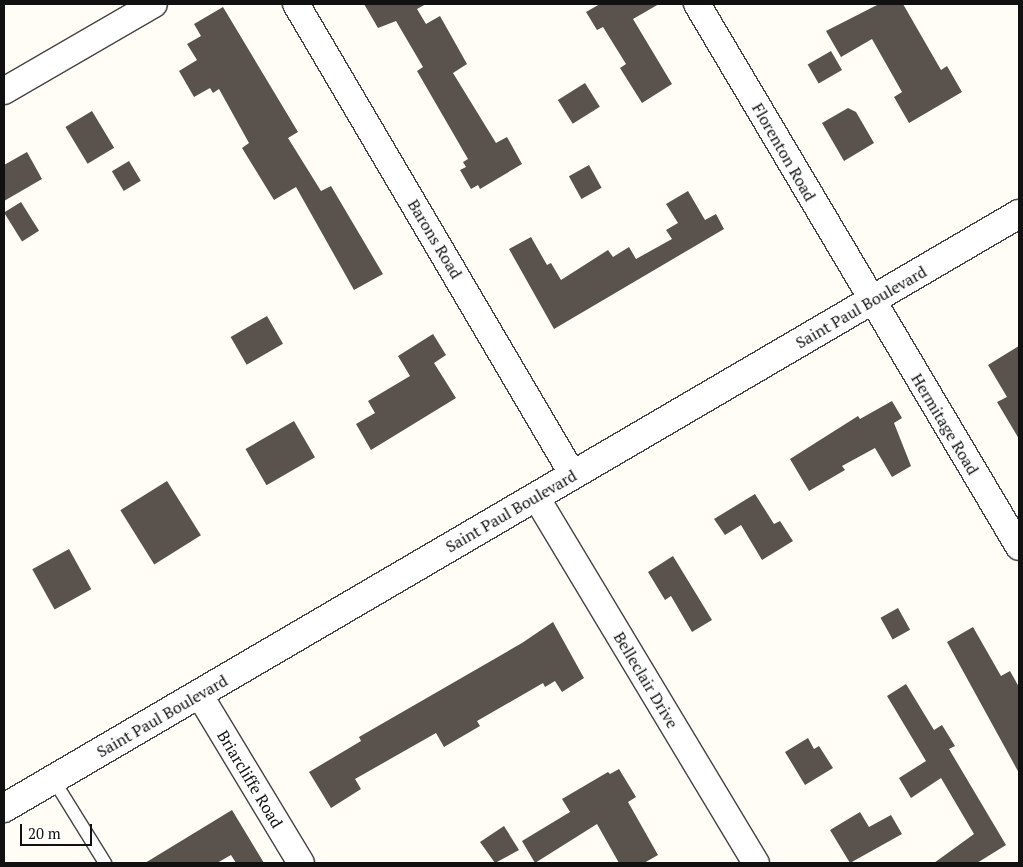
<!DOCTYPE html>
<html>
<head>
<meta charset="utf-8">
<style>
  body { margin:0 }
  #map { position:relative; width:1023px; height:867px; overflow:hidden; background:#fffdf5; font-family:"PT Serif",serif }
  div>[style] { position:absolute }
  [style*='--x'] { left:calc(var(--x)*1px); top:calc(var(--y)*1px); width:calc(var(--w)*1px); rotate:calc(var(--a)*1deg) }
  .building>* { inset:0; background:#5a524d; transform-origin:0 0 }
  .roads { filter:drop-shadow(1px 0 #444) drop-shadow(-1px 0 #444) drop-shadow(0 1px #444) drop-shadow(0 -1px #444) }
  .service>* { height:12px; margin:-6px; padding:0 6px; transform-origin:6px; border-radius:6px; background:#fff }
  .minor>* { height:26px; margin:-13px; padding:0 13px; transform-origin:13px; border-radius:13px; background:#fff }
  .tertiary>* { height:28px; margin:-14px; padding:0 14px; transform-origin:14px; border-radius:14px; background:#fff }
  span { translate:-50% -50%; white-space:nowrap; text-align:center; line-height:1.15; -webkit-text-stroke:5px #fff; paint-order:stroke }
  .street-label { font-size:16px; color:#111 }
  .frame { position:absolute; inset:0; border:5px solid #111; pointer-events:none }
  .scale { position:absolute; left:20px; top:824px; width:72px; height:22px; box-sizing:border-box; border:2px solid #111; border-top:0; padding-left:6px; font-size:15px; line-height:18px; white-space:nowrap; color:#111; -webkit-text-stroke:4px #fff; paint-order:stroke }
</style>
</head>
<body>
<div id="map">
  <div class="building">
    <i style="clip-path:polygon(364px 4px,426px 4px,417px 9px,426px 24px,440px 16px,467px 64px,453px 73px,496px 143px,507px 137px,522px 164px,480px 189px,478px 185px,471px 189px,460px 170px,466px 167px,463px 162px,468px 159px,417px 71px,423px 67px,396px 21px,378px 28px)"></i>
    <i style="clip-path:polygon(600px 4px,659px 4px,633px 19px,672px 84px,642px 103px,620px 68px,626px 64px,603px 27px,597px 30px,586px 12px)"></i>
    <i style="clip-path:polygon(879px 4px,903px 4px,941px 70px,947px 66px,962px 92px,909px 123px,894px 97px,902px 92px,872px 39px,841px 57px,826px 31px)"></i>
    <i style="clip-path:polygon(223px 7px,298px 132px,288px 138px,321px 191px,331px 186px,383px 274px,354px 290px,296px 187px,274px 200px,242px 148px,249px 143px,219px 89px,213px 93px,210px 88px,194px 97px,179px 71px,197px 60px,187px 44px,201px 36px,194px 24px)"></i>
    <i style="left:831px;top:51px;width:22px;height:27px;rotate:60deg"></i>
    <i style="left:585px;top:83px;width:28px;height:32px;rotate:58deg"></i>
    <i style="clip-path:polygon(848px 108px,856px 112px,874px 143px,844px 161px,822px 123px)"></i>
    <i style="left:92px;top:111px;width:43px;height:31px;rotate:59deg"></i>
    <i style="clip-path:polygon(27px 152px,42px 179px,4px 201px,4px 165px)"></i>
    <i style="left:129px;top:161px;width:23px;height:20px;rotate:59deg"></i>
    <i style="left:589px;top:165px;width:26px;height:23px;rotate:61deg"></i>
    <i style="clip-path:polygon(688px 191px,705px 220px,716px 214px,724px 229px,554px 329px,509px 249px,531px 237px,547px 265px,551px 263px,561px 280px,608px 250px,613px 257px,629px 247px,636px 259px,672px 239px,666px 230px,678px 223px,666px 204px)"></i>
    <i style="left:21px;top:202px;width:34px;height:20px;rotate:58deg"></i>
    <i style="left:267px;top:316px;width:32px;height:42px;rotate:60deg"></i>
    <i style="clip-path:polygon(433px 334px,446px 355px,434px 363px,456px 398px,371px 450px,356px 424px,375px 413px,368px 401px,410px 376px,398px 356px)"></i>
    <i style="clip-path:polygon(1019px 346px,1019px 439px,997px 402px,1007px 397px,988px 365px)"></i>
    <i style="clip-path:polygon(892px 401px,902px 418px,894px 423px,911px 466px,892px 477px,875px 448px,842px 466px,845px 470px,809px 491px,790px 459px,858px 416px,860px 419px)"></i>
    <i style="left:294px;top:421px;width:42px;height:56px;rotate:60deg"></i>
    <i style="left:167px;top:481px;width:64px;height:55px;rotate:58deg"></i>
    <i style="clip-path:polygon(755px 494px,774px 524px,780px 521px,793px 541px,762px 560px,741px 525px,725px 535px,714px 519px)"></i>
    <i style="left:69px;top:549px;width:46px;height:42px;rotate:61deg"></i>
    <i style="clip-path:polygon(673px 556px,712px 620px,692px 632px,671px 596px,665px 600px,648px 572px)"></i>
    <i style="left:898px;top:608px;width:25px;height:20px;rotate:61deg"></i>
    <i style="clip-path:polygon(553px 622px,584px 678px,562px 692px,555px 681px,545px 687px,543px 683px,477px 721px,480px 726px,444px 747px,436px 733px,355px 779px,361px 789px,331px 808px,309px 772px,361px 741px,359px 737px,522px 643px)"></i>
    <i style="clip-path:polygon(973px 627px,1001px 676px,1010px 671px,1019px 687px,1019px 773px,947px 642px)"></i>
    <i style="clip-path:polygon(906px 684px,934px 730px,942px 725px,955px 746px,949px 749px,1006px 845px,977px 863px,934px 863px,974px 834px,941px 778px,911px 798px,899px 778px,926px 761px,887px 696px)"></i>
    <i style="clip-path:polygon(808px 738px,814px 749px,819px 746px,833px 768px,805px 785px,785px 752px)"></i>
    <i style="clip-path:polygon(619px 769px,636px 797px,628px 802px,658px 855px,644px 863px,619px 863px,597px 824px,535px 863px,522px 841px,570px 812px,562px 799px,608px 772px,610px 774px)"></i>
    <i style="clip-path:polygon(232px 810px,264px 863px,236px 863px,231px 855px,217px 863px,145px 863px)"></i>
    <i style="clip-path:polygon(860px 812px,869px 827px,891px 815px,902px 834px,850px 863px,830px 830px)"></i>
    <i style="clip-path:polygon(504px 826px,519px 850px,495px 863px,480px 842px)"></i>
  </div>
  <div class="roads">
    <div class="service">
      <i style="--x:53;--y:779;--w:99;--a:58.2"></i>
    </div>
    <div class="minor">
      <i style="--x:296;--y:4;--w:546;--a:59.54"></i>
      <i style="--x:697;--y:4;--w:631;--a:59.33"></i>
      <i style="--x:4;--y:91;--w:173;--a:-30.1"></i>
      <i style="--x:536;--y:497;--w:427;--a:59"></i>
      <i style="--x:199;--y:694;--w:197;--a:58.9"></i>
    </div>
    <div class="tertiary">
      <i style="--x:4;--y:808;--w:1176;--a:-30.34"></i>
    </div>
  </div>
  <div class="street-label">
    <span style="left:784px;top:152px;rotate:60deg">Florenton Road</span>
    <span style="left:435px;top:239px;rotate:59deg">Barons Road</span>
    <span style="left:861px;top:307px;rotate:-30deg">Saint Paul Boulevard</span>
    <span style="left:945px;top:424px;rotate:59deg">Hermitage Road</span>
    <span style="left:511px;top:511px;rotate:-30deg">Saint Paul Boulevard</span>
    <span style="left:646px;top:680px;rotate:59deg">Belleclair Drive</span>
    <span style="left:162px;top:716px;rotate:-30deg">Saint Paul Boulevard</span>
    <span style="left:250px;top:779px;rotate:59deg">Briarcliffe Road</span>
  </div>
  <div class="frame"></div>
  <div class="scale">20 m</div>
</div>
</body>
</html>
